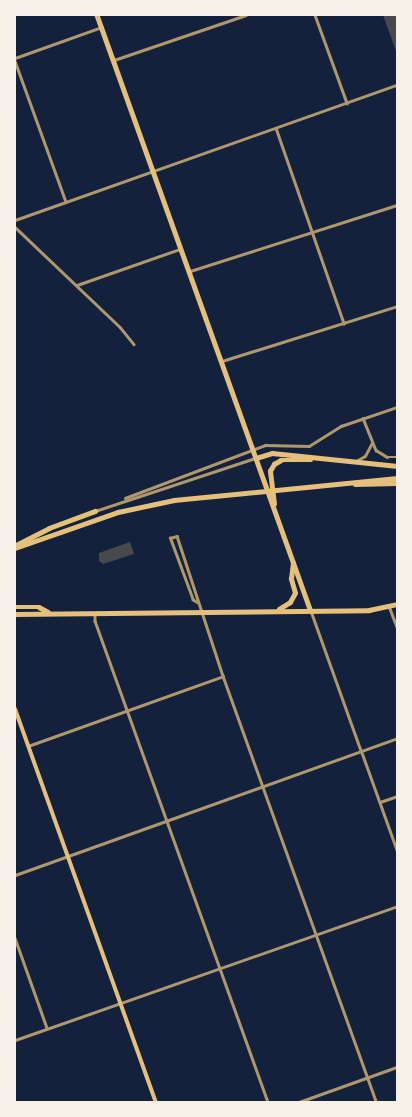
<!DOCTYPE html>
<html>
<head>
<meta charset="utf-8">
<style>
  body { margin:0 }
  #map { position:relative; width:412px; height:1117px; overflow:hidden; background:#14213d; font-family:Rubik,sans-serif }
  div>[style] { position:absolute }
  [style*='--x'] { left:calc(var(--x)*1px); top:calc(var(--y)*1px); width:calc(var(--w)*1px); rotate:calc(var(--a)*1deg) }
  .building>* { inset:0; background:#48494c }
  .minor>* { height:2.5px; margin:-1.25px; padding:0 1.25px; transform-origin:1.25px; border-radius:1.25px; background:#b1986c }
  .tertiary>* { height:3px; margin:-1.5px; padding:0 1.5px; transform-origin:1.5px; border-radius:1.5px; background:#b1986c }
  .secondary>* { height:4px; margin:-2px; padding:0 2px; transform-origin:2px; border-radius:2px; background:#e5c07b }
  .primary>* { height:4.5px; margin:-2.25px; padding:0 2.25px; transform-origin:2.25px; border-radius:2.25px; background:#e5c07b }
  span { translate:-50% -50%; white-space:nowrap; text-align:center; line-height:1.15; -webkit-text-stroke:4px #f6f1e7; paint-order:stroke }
  .frame { position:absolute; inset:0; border:16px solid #f6f1e7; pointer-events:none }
</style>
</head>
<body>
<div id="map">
  <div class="building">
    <i style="clip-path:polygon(383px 15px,397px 15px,397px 54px)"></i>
    <i style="clip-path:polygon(130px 542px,134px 554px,103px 564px,99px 561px,99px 553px)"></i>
  </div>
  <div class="minor">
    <i style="--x:315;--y:15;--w:94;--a:70"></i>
    <i style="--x:15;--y:58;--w:92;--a:-19.6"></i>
    <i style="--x:114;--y:60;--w:139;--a:-18.8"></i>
    <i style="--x:15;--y:61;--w:150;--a:70.1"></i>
    <i style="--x:276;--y:128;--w:207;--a:70.8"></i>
    <i style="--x:15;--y:220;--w:405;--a:-19.5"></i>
    <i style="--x:15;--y:227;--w:145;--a:43.6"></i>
    <i style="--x:120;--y:327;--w:22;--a:51"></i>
    <i style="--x:77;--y:285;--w:109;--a:-19.3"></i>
    <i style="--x:222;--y:361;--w:183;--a:-17.4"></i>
    <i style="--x:363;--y:418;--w:35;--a:68"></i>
    <i style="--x:376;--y:450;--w:13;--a:32"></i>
    <i style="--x:387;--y:457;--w:10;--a:0"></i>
    <i style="--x:356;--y:461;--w:10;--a:-29"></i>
    <i style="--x:365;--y:456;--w:15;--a:-62"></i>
    <i style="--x:125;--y:498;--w:150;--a:-20.7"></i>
    <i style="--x:265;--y:445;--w:44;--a:1.3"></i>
    <i style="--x:309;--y:446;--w:38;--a:-32"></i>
    <i style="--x:341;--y:426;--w:59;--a:-18.7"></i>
    <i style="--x:95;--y:511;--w:169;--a:-18.3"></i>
    <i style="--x:198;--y:603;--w:6;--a:-149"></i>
    <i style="--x:193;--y:600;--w:66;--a:-110.4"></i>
    <i style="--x:170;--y:538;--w:7;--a:-16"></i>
    <i style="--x:177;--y:536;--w:147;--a:71.8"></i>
    <i style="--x:223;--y:676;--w:453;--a:70.2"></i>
    <i style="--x:389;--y:606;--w:22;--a:69"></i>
    <i style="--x:311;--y:611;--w:149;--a:70.3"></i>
    <i style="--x:95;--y:613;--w:8;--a:90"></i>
    <i style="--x:95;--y:621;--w:511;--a:70.22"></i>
    <i style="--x:28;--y:746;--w:207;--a:-19.7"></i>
    <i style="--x:380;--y:802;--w:18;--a:-19"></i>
    <i style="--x:15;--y:938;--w:96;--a:70.4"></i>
    <i style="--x:299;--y:1102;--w:104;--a:-19.7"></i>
  </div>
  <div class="tertiary">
    <i style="--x:190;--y:271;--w:217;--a:-17.7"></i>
    <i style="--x:361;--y:751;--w:106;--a:70.2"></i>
    <i style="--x:15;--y:875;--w:406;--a:-19.7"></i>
    <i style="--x:15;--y:1040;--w:405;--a:-19.3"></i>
  </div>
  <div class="secondary">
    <i style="--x:15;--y:709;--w:418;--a:70.3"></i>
  </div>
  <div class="primary">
    <i style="--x:97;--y:15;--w:631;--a:70.27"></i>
    <i style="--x:256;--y:458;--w:17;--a:-17"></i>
    <i style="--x:272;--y:453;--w:126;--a:5.9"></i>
    <i style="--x:355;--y:484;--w:42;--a:-1.4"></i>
    <i style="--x:274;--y:504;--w:33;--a:-97"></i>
    <i style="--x:270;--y:471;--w:8;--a:-60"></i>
    <i style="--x:274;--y:464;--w:8;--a:-30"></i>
    <i style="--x:281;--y:460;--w:30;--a:0"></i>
    <i style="--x:16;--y:545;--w:37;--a:-27"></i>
    <i style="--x:49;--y:528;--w:49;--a:-20.3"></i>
    <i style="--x:15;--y:548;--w:109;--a:-19.3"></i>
    <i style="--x:118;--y:512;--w:57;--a:-12.1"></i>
    <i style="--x:174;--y:500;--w:224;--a:-5.6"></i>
    <i style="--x:15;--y:607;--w:24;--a:0"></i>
    <i style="--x:39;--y:607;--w:10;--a:29"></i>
    <i style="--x:279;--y:609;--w:13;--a:-32"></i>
    <i style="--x:290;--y:602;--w:10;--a:-61"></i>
    <i style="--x:295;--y:593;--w:15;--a:-106"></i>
    <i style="--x:291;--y:579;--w:16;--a:-83"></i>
    <i style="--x:15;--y:614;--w:354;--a:-0.6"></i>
    <i style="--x:369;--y:610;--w:29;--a:-12"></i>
  </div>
  <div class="frame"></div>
</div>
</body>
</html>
